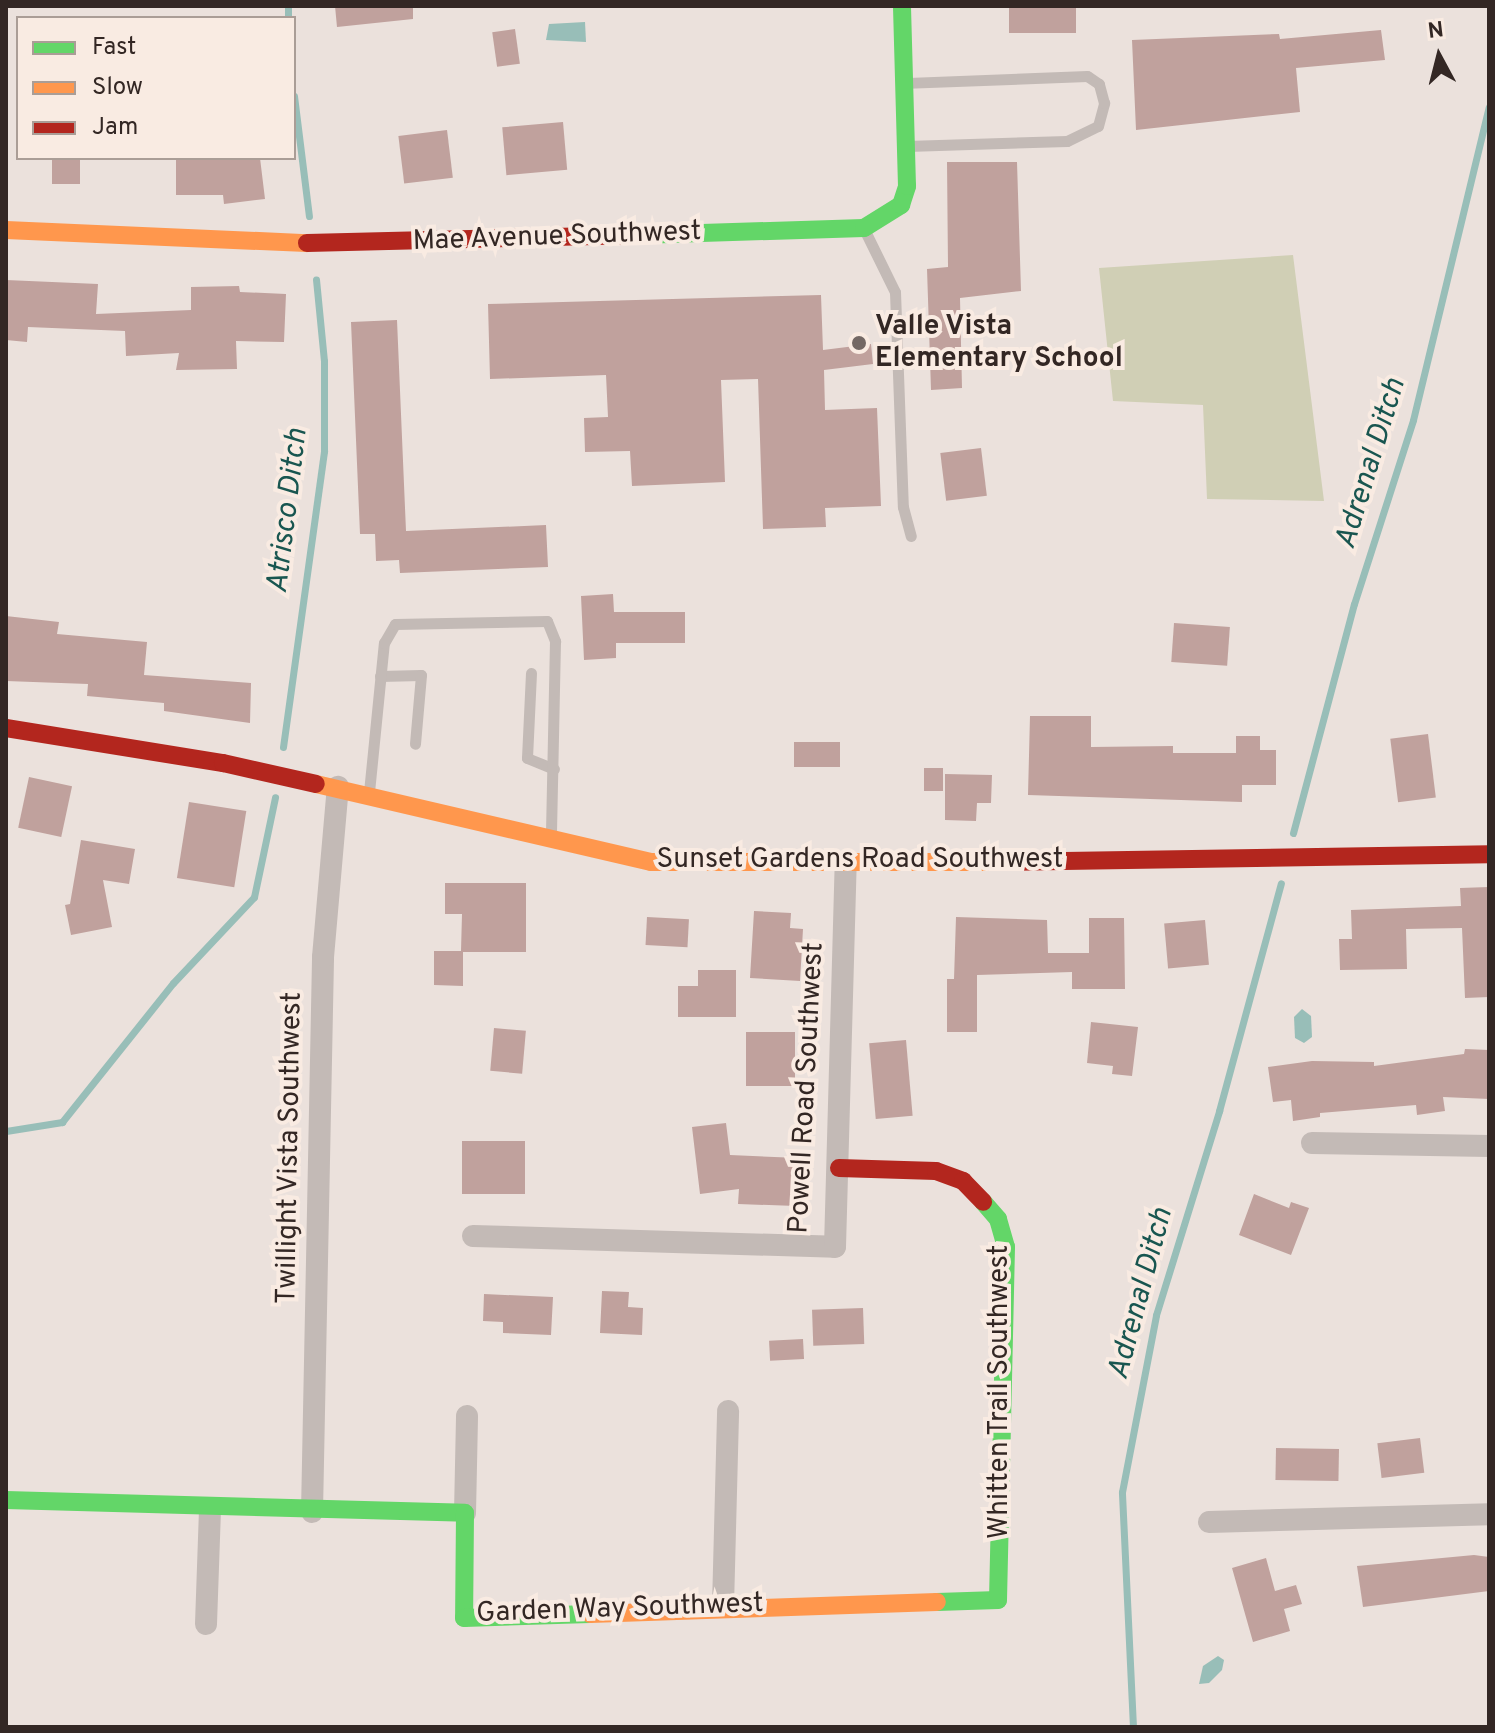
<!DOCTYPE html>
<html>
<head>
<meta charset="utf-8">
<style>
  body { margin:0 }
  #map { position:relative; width:1495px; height:1733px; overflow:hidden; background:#ebe1dc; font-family:Overpass,sans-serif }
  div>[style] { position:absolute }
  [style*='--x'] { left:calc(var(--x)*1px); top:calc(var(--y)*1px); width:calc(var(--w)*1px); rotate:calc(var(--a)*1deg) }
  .green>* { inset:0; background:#d0cfb5 }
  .water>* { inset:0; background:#98beb8 }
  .stream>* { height:7px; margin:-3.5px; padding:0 3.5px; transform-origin:3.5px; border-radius:3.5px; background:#98beb8 }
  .building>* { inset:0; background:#c0a19d; transform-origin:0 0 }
  .lane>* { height:11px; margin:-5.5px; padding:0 5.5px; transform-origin:5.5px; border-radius:5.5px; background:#c3bab6 }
  .street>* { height:22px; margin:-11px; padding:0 11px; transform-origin:11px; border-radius:11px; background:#c3bab6 }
  .fast>* { height:18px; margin:-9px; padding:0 9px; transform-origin:9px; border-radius:9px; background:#63d668 }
  .slow>* { height:18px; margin:-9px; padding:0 9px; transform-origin:9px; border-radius:9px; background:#ff974d }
  .jam>* { height:18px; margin:-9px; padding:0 9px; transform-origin:9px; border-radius:9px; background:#b3261e }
  .dots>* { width:22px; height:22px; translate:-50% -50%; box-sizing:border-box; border:4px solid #f9ebe2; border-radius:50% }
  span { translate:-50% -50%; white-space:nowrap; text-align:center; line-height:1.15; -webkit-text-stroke:8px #f9ebe2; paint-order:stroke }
  .street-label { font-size:28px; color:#332724 }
  .poi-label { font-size:28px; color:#332724; font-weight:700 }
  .left { translate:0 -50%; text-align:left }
  .water-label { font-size:30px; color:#195650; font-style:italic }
  .frame { position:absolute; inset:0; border:8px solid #332724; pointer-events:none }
  .legend { position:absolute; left:16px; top:16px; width:280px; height:144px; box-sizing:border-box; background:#f9ebe2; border:2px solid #aa9d96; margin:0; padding:10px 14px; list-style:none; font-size:24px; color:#332724 }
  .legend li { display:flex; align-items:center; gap:16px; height:40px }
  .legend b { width:40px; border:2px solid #aa9d96 }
  .north { position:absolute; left:1399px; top:16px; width:80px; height:80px; -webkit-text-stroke:6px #f9ebe2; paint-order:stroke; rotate:353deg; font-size:22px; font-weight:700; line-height:32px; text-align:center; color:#332724 }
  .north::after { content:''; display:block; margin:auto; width:28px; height:36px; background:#332724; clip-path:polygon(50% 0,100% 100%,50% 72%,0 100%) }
</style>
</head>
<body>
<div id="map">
  <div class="green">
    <i style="clip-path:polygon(1293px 255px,1324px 501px,1207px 499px,1203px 405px,1113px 401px,1099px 268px)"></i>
  </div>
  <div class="water">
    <i style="clip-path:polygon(585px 22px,586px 42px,546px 40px,549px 24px)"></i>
    <i style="clip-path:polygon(1302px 1009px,1311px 1016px,1312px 1037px,1304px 1043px,1295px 1038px,1294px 1017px)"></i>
    <i style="clip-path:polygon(1218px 1656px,1224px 1660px,1222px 1670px,1209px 1683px,1199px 1684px,1203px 1666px)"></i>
  </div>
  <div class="stream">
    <i style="--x:288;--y:18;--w:12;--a:-90"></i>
    <i style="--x:294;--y:96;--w:121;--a:82.9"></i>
    <i style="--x:283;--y:747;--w:299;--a:-82.1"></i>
    <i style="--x:324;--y:451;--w:90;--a:-90"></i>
    <i style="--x:324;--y:361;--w:82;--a:-95.6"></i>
    <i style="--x:1293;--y:833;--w:237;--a:-75.1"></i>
    <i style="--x:1354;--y:604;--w:193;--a:-72.2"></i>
    <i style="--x:1413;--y:420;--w:322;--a:-76.4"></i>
    <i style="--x:6;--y:1131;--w:57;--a:-9.1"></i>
    <i style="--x:62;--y:1122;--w:178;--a:-51.4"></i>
    <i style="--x:173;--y:983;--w:118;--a:-46.7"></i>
    <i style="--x:254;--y:897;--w:102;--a:-78.1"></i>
    <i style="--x:1133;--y:1727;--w:235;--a:-92.7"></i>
    <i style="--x:1122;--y:1492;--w:180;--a:-79.1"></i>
    <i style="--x:1156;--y:1315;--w:214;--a:-72.8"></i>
    <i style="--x:1219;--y:1111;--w:236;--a:-74.8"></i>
  </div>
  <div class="building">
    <i style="clip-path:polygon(335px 6px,413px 6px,413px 19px,337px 27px)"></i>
    <i style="left:1009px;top:6px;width:67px;height:27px"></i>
    <i style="left:515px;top:29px;width:35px;height:23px;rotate:82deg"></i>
    <i style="clip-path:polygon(1381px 30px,1385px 60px,1296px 68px,1300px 112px,1136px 130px,1132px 40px,1279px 34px,1280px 39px)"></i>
    <i style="left:563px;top:122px;width:48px;height:61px;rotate:85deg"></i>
    <i style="left:447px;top:130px;width:48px;height:49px;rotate:83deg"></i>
    <i style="left:52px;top:158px;width:28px;height:26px"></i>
    <i style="clip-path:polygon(176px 158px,260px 158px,265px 199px,224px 204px,223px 195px,176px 195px)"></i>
    <i style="clip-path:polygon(947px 162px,1017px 162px,1021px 291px,960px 298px,962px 388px,931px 390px,927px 269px,948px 267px)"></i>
    <i style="clip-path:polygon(6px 280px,98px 284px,96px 314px,191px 310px,191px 287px,239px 286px,240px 292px,286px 294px,284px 342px,236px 341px,237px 369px,176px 370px,179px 353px,126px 356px,125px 331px,28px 327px,27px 342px,6px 340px)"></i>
    <i style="clip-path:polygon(821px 295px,823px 350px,871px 344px,873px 364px,824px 370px,825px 410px,877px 408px,881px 506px,825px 508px,826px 527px,763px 529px,758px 379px,721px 380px,725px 482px,632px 486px,630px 451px,585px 452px,584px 418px,608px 417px,606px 375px,490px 379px,488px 304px)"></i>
    <i style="clip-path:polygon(397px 320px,406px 531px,546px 525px,548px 567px,400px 573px,399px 560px,376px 561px,375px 534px,360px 534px,351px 322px)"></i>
    <i style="left:981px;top:448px;width:48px;height:41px;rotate:83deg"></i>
    <i style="clip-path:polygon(613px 594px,614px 612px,685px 612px,685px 643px,616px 643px,616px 658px,584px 660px,581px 596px)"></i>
    <i style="clip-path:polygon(6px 616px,59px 622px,57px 634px,147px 642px,144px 675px,251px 683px,250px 723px,164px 711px,164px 703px,87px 696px,88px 684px,6px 681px)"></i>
    <i style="left:1174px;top:623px;width:56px;height:39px;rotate:4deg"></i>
    <i style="clip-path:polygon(1030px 716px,1091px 716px,1091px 747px,1173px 746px,1173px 753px,1236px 753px,1236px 736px,1260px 736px,1260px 750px,1276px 750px,1276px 785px,1242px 785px,1242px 802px,1028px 795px)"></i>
    <i style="left:1428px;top:734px;width:64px;height:38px;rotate:83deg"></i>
    <i style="left:794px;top:742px;width:46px;height:25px"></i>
    <i style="left:924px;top:768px;width:19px;height:23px"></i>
    <i style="clip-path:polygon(945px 774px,992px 775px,991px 803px,977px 803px,976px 821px,945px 820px)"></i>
    <i style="left:29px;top:777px;width:44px;height:52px;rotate:12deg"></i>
    <i style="left:189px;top:802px;width:58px;height:77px;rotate:9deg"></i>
    <i style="clip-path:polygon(81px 840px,135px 849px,129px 884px,103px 880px,112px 927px,71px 935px,65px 905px,70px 904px)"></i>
    <i style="clip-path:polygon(445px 883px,526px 883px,526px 952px,463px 952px,463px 986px,434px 985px,434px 951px,461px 951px,462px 914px,445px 914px)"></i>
    <i style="clip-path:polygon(1489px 887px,1489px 997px,1465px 998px,1462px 928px,1406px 929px,1407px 969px,1340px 970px,1339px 939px,1352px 939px,1351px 910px,1461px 906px,1460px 888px)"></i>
    <i style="clip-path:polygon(754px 911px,791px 913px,790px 928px,803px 929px,800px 981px,750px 978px)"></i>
    <i style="left:647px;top:917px;width:42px;height:28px;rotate:3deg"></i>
    <i style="clip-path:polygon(956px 917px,1047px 920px,1048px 953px,1089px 953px,1089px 918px,1124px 918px,1125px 989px,1072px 989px,1072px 972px,977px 975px,977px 1032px,947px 1032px,947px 979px,954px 979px)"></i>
    <i style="left:1205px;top:920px;width:45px;height:41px;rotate:85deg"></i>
    <i style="clip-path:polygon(698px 970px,736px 970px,736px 1017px,678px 1017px,678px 986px,698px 986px)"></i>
    <i style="clip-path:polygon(1091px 1022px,1138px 1027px,1132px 1076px,1112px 1074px,1113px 1066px,1087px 1063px)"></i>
    <i style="left:494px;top:1028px;width:32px;height:43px;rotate:5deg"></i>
    <i style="left:746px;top:1032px;width:49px;height:54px"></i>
    <i style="left:906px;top:1040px;width:76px;height:37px;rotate:85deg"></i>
    <i style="clip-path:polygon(1465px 1049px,1489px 1050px,1489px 1099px,1443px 1097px,1445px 1111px,1417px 1115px,1416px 1105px,1320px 1113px,1320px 1117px,1293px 1121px,1291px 1100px,1273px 1102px,1268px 1067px,1312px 1061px,1374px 1062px,1374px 1066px,1464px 1054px)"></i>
    <i style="clip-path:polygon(726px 1123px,730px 1155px,799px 1158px,796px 1206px,738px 1204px,739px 1189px,700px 1194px,692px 1127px)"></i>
    <i style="left:525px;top:1141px;width:53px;height:63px;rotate:90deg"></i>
    <i style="clip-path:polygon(1254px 1194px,1289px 1208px,1291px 1202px,1309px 1208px,1291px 1255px,1239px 1235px)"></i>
    <i style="clip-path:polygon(602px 1291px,629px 1292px,628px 1307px,643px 1308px,642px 1335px,600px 1333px)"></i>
    <i style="clip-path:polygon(484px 1294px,553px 1297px,551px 1335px,503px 1333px,503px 1322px,483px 1321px)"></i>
    <i style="left:863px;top:1308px;width:36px;height:51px;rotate:88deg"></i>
    <i style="left:803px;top:1339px;width:20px;height:34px;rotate:87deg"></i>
    <i style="left:1420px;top:1438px;width:35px;height:43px;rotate:83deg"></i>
    <i style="left:1276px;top:1448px;width:63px;height:32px;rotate:1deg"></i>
    <i style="clip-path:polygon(1474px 1555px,1489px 1557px,1489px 1591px,1363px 1607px,1357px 1566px)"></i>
    <i style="clip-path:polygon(1266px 1558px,1275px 1591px,1296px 1585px,1302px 1604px,1284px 1609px,1290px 1631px,1253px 1642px,1232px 1568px)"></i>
  </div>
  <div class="lane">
    <i style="--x:907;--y:146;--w:160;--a:-1.8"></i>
    <i style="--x:1067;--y:141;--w:34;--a:-26"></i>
    <i style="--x:1098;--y:126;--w:24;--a:-75"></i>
    <i style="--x:1104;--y:103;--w:20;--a:-105"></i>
    <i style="--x:1099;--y:84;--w:14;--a:-146"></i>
    <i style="--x:1087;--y:76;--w:179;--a:177.8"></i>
    <i style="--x:864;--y:229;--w:70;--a:63.8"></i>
    <i style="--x:895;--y:292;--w:215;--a:87.9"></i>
    <i style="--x:903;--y:507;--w:30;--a:75"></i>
    <i style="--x:531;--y:673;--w:85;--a:92.7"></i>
    <i style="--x:527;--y:758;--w:29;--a:22"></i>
    <i style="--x:380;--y:676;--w:41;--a:-1.4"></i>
    <i style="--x:421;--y:675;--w:69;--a:95"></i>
    <i style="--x:369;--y:792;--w:150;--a:-84.3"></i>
    <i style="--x:384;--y:643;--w:22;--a:-60"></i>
    <i style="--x:395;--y:624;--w:152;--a:-1.1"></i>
    <i style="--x:547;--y:621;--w:22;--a:68"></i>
    <i style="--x:555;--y:641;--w:193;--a:91.2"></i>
  </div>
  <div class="street">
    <i style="--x:1312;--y:1143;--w:177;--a:1"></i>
    <i style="--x:473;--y:1236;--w:362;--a:1.7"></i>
    <i style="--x:835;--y:1247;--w:382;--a:-88.4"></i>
    <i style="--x:312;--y:1512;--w:555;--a:-88.86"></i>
    <i style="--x:323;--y:957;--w:171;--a:-85"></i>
    <i style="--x:465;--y:1513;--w:97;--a:-88.8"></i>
    <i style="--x:1209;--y:1522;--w:280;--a:-1.6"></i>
    <i style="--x:723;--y:1606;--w:195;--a:-88.5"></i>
    <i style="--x:206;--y:1624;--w:115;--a:-88"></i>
  </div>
  <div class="fast">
    <i style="--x:639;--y:235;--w:225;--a:-1.8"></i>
    <i style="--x:864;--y:228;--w:44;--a:-31.9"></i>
    <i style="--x:901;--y:205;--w:20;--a:-72"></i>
    <i style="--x:907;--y:186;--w:180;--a:-91.6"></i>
    <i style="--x:6;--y:1500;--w:459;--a:1.6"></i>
    <i style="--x:465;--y:1513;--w:105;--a:90.5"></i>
    <i style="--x:464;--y:1618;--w:126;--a:-1.8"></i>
    <i style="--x:937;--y:1602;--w:61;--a:-1.9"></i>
    <i style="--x:998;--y:1600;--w:353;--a:-88.7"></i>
    <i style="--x:1006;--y:1247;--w:29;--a:-106"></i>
    <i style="--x:998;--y:1219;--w:23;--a:-131"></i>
  </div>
  <div class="slow">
    <i style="--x:6;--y:230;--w:301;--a:2.5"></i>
    <i style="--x:316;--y:784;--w:344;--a:13.1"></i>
    <i style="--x:651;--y:862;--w:352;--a:0"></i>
    <i style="--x:590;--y:1614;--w:347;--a:-2"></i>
  </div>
  <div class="jam">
    <i style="--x:307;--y:243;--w:332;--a:-1.4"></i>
    <i style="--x:6;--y:728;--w:220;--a:9.2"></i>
    <i style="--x:223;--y:763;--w:95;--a:12.7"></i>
    <i style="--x:1003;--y:862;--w:486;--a:-0.9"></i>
    <i style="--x:839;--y:1168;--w:97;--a:1.8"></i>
    <i style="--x:936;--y:1171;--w:29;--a:20"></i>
    <i style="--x:963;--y:1181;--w:29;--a:46"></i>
  </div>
  <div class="dots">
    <i style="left:859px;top:343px;background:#736864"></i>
  </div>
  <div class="street-label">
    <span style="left:557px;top:237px;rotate:-2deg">Mae Avenue Southwest</span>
    <span style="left:860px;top:860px">Sunset Gardens Road Southwest</span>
    <span style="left:807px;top:1088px;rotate:-87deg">Powell Road Southwest</span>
    <span style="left:290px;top:1148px;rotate:-89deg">Twillight Vista Southwest</span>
    <span style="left:1000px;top:1392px;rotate:-90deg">Whitten Trail Southwest</span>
    <span style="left:620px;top:1609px;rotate:-2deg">Garden Way Southwest</span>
  </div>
  <div class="poi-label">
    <span class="left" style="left:875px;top:343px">Valle Vista<br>Elementary School</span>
  </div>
  <div class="water-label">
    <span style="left:1372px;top:464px;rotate:-73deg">Adrenal Ditch</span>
    <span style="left:289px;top:511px;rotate:-83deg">Atrisco Ditch</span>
    <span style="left:1142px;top:1294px;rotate:-75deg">Adrenal Ditch</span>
  </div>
  <div class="frame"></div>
  <ul class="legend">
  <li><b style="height:10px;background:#63d668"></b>Fast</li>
  <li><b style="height:10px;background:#ff974d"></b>Slow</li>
  <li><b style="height:10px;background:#b3261e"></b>Jam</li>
  </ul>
  <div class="north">N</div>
</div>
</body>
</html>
